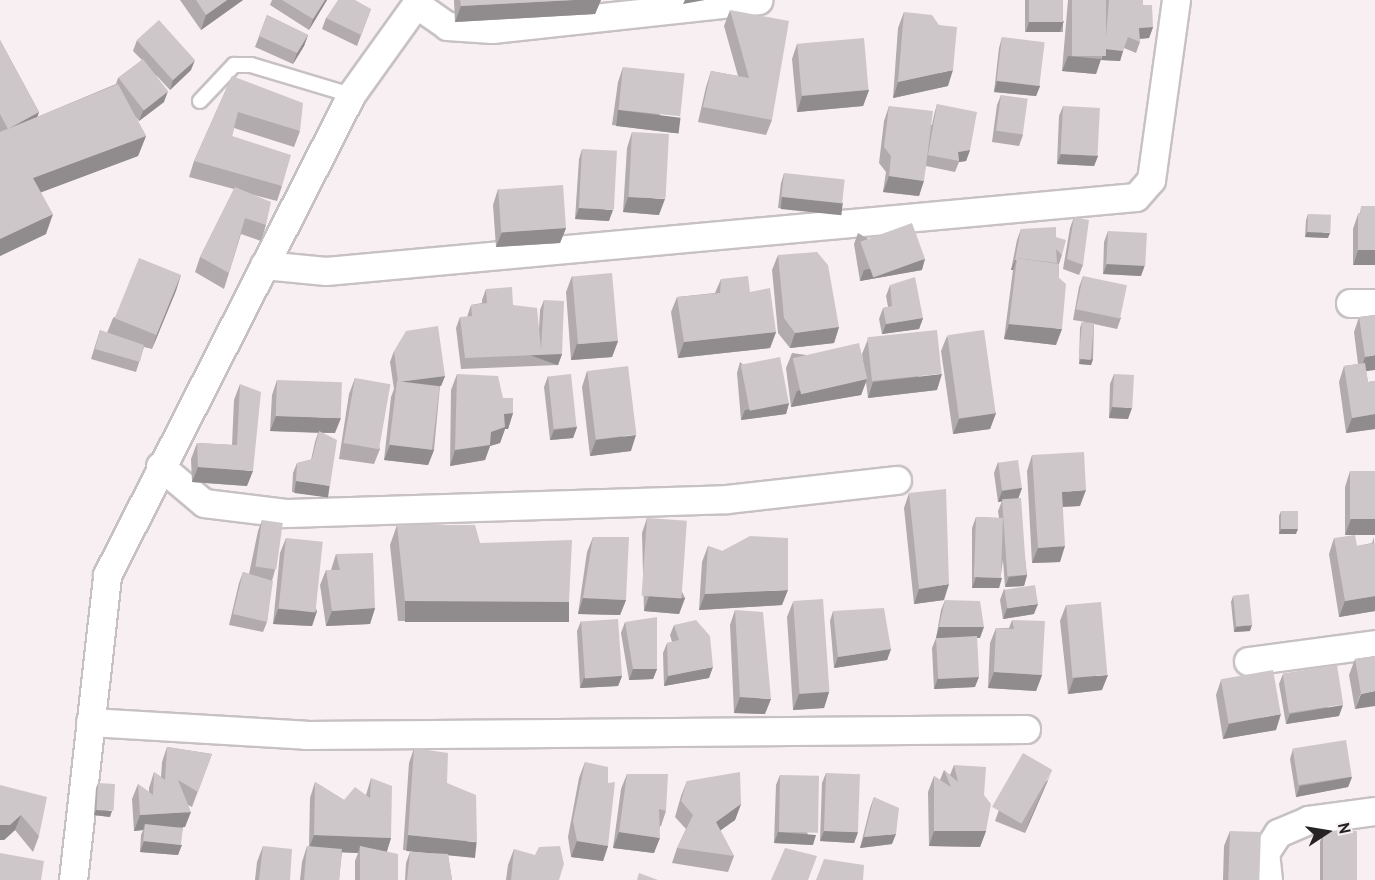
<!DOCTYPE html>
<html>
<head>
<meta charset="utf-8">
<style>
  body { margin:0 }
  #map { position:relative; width:1375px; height:880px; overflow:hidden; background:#f7eff1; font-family:"PT Sans",sans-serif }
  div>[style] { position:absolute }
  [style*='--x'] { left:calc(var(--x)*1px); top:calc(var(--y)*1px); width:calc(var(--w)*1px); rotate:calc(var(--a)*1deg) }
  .roads { filter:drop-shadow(2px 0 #c8c1c3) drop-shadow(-2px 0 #c8c1c3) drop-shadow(0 2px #c8c1c3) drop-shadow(0 -2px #c8c1c3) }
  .service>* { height:14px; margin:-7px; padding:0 7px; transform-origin:7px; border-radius:7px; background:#fff }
  .minor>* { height:27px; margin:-13.5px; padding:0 13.5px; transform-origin:13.5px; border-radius:13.5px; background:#fff }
  .wall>* { inset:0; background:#b1abad; transform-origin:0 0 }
  .shaded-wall>* { inset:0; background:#908b8d; transform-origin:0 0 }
  .building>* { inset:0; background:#cec7c9; transform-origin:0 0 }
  span { translate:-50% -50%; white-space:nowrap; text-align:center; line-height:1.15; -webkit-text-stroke:4.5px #f7eff1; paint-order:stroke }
  .north { position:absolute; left:1297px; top:802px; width:60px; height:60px; -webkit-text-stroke:4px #f7eff1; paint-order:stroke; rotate:78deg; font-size:16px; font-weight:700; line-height:24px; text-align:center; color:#242223 }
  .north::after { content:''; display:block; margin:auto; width:21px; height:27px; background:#242223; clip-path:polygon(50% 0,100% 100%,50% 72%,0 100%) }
</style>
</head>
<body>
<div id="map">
  <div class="roads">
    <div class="service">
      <i style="--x:200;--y:101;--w:50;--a:-46.6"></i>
      <i style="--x:234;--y:65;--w:17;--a:0"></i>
      <i style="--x:251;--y:65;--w:104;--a:16.7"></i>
    </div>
    <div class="minor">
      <i style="--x:416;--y:4;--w:38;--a:35"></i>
      <i style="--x:447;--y:26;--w:45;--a:3.8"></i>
      <i style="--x:492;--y:29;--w:268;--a:-6.2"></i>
      <i style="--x:264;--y:265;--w:62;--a:5.5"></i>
      <i style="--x:326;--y:271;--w:813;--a:-5.22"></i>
      <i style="--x:1136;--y:197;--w:23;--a:-49"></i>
      <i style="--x:1151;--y:180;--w:182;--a:-82.1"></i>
      <i style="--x:1350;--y:303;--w:25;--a:0"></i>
      <i style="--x:160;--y:466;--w:57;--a:40.1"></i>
      <i style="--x:204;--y:503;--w:82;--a:7"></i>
      <i style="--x:285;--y:513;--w:442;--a:-1.8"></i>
      <i style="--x:727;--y:499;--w:171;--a:-6.4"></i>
      <i style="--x:1248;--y:661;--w:128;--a:-7.6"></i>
      <i style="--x:90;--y:722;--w:216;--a:3.4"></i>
      <i style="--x:306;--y:735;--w:720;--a:-0.48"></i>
      <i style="--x:73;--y:880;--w:307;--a:-83.6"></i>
      <i style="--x:107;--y:575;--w:538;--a:-63.05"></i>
      <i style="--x:351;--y:95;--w:117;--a:-54.4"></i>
      <i style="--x:1268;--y:880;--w:27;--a:-96"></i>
      <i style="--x:1265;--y:853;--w:24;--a:-57"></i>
      <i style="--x:1278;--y:833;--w:33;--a:-23"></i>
      <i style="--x:1308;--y:820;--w:68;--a:-7.7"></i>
    </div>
  </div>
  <div class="wall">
    <i style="clip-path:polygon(180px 0,243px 0,201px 30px)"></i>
    <i style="clip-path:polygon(272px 0,327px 0,309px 30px,270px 5px)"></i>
    <i style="clip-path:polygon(454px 0,601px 0,595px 14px,455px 22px)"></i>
    <i style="left:1025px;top:0;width:38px;height:32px"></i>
    <i style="clip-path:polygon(1068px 0,1106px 0,1101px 59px,1096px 74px,1062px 71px)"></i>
    <i style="clip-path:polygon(1106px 0,1143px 0,1143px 5px,1153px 27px,1149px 38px,1140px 39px,1140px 42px,1136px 53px,1124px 48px,1120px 61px,1101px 60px)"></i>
    <i style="clip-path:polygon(371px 9px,357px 46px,322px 29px,326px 18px)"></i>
    <i style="clip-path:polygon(730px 10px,772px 120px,766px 135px,698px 122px,706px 87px,711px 71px,738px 76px,724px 26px)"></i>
    <i style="clip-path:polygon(904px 12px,948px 86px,893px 98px,898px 28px)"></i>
    <i style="clip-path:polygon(267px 15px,308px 35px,304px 46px,293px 64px,255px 47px)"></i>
    <i style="clip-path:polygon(1002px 37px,1040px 86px,1036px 96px,994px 92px,999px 48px)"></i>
    <i style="clip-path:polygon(0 40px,39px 112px,37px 117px,116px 84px,118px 78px,142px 60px,133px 51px,137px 40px,191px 70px,170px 90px,156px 75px,164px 102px,139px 121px,135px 116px,146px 136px,138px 156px,41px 192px,46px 234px,0 256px)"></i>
    <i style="clip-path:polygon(797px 44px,869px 90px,863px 106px,797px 112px,792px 59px)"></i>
    <i style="clip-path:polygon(623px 67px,674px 133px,612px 125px,618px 82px)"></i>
    <i style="clip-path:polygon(232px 76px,300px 131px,294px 147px,234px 128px,232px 136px,282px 186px,277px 201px,250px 194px,266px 225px,261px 241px,241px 234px,229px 273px,224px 289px,195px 272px,200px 257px,234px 189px,189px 177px,194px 161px)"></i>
    <i style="clip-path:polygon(1001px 95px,1023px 135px,1019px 146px,992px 142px,997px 105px)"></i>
    <i style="clip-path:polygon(937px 104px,970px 150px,966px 161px,959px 162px,955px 172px,926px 166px,919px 196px,883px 192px,886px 172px,879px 163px,884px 121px,889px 106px,932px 125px,934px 115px)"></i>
    <i style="clip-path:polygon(1063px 106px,1098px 156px,1094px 166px,1057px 164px,1059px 116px)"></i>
    <i style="clip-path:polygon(632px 132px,659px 215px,623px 212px,627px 148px)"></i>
    <i style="clip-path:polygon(582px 149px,609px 221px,575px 219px,579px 159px)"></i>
    <i style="clip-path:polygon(784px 173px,843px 203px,839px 214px,778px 208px,781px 183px)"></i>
    <i style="clip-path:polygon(498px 189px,566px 228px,560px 243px,496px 247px,493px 205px)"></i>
    <i style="clip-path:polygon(1375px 206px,1353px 265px,1353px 229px,1358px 214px,1360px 214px,1361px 207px)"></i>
    <i style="clip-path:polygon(1308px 214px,1328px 238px,1305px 237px,1306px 220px)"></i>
    <i style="clip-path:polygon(1074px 217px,1083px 265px,1079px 275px,1063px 269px,1070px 228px)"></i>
    <i style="clip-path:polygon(1021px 229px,1056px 237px,1062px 255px,1059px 264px,1056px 345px,1004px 339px,1013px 270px,1011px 270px,1017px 240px)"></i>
    <i style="clip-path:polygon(1108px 231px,1141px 276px,1103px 274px,1104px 242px)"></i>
    <i style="clip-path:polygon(858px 233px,922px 270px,860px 281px,854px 244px)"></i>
    <i style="clip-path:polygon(778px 255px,839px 327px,834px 343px,790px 348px,778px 333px,772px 270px)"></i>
    <i style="clip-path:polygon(181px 275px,152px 349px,144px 347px,136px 372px,91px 359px,100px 330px,107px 333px,113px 318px)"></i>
    <i style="clip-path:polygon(572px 276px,618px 341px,612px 357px,571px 360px,566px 292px)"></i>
    <i style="clip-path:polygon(1083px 276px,1121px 318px,1117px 329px,1094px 324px,1093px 359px,1091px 365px,1079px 364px,1080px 328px,1082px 322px,1086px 322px,1073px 320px,1079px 287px)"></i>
    <i style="clip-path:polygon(721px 279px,750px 292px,776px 332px,770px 348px,678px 358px,671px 312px,677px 297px,715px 293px)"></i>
    <i style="clip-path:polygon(890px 285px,923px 318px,919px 329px,882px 334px,879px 319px,883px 308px,888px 307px,886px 296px)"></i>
    <i style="clip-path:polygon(486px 289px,513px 305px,539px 330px,540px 310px,544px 300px,562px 354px,558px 365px,461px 369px,456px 328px,460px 317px,467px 317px,471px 305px,482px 303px,482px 300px)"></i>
    <i style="clip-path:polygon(1375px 315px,1366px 371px,1368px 382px,1375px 381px,1375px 429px,1346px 433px,1339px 382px,1344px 366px,1358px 364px,1354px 332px,1359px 317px)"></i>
    <i style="clip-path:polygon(947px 336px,996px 413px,990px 429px,953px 434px,941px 351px)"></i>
    <i style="clip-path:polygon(868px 339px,937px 390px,868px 398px,866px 382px,861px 395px,791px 407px,786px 368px,792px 353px,863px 363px,862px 354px)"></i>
    <i style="clip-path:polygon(394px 351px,445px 376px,441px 386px,440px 386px,434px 450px,428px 465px,384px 460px,391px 397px,394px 389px,390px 362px)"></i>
    <i style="clip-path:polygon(740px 362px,789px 403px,786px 414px,741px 420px,737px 373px)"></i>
    <i style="clip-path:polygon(587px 371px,631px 451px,590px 456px,582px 387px)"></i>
    <i style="clip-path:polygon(457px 374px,503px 398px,513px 413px,508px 429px,505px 429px,500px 443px,490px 446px,485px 460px,450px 466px,451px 390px)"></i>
    <i style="clip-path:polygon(1114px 374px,1128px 419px,1109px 418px,1110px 384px)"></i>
    <i style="clip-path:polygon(548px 376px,577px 427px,573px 438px,550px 440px,544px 387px)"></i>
    <i style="clip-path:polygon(355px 378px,380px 449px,374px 464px,339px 459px,349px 394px)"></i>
    <i style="clip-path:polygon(277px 380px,335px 433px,323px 433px,326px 497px,292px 492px,293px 473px,297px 463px,311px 460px,315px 442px,318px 433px,270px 431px,272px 395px)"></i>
    <i style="clip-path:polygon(240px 384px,247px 486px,192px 482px,191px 459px,197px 443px,232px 445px,234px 400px)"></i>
    <i style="clip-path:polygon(1032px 455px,1080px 506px,1063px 507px,1060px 562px,1032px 563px,1027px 471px)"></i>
    <i style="clip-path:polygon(998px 462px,1022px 488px,1018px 499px,1027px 575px,1024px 586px,1005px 587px,1003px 560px,999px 588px,972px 588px,972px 528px,976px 517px,999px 518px,998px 511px,1002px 501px,998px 502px,994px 473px)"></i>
    <i style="clip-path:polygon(1350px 471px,1375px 471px,1345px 535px,1345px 487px)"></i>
    <i style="clip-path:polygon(909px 493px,944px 600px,914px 604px,904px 508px)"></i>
    <i style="clip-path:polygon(1281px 511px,1296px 534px,1279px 534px,1279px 516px)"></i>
    <i style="clip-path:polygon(647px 518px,685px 598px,679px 614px,644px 611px,642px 533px)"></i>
    <i style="clip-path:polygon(262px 520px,275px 570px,272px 581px,267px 622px,263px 632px,229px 625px,239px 583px,243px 572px,249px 574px,258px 531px)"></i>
    <i style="clip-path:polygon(397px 525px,562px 622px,398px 621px,390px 545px)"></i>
    <i style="clip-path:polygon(593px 537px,626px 600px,620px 615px,578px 614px,587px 552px)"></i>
    <i style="clip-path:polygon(1374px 537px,1375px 611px,1339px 617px,1329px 554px,1334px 538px,1357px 546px,1372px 543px)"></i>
    <i style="clip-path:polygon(286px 538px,317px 611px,312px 626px,273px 624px,280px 553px)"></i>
    <i style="clip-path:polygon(708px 546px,722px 551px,782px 605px,699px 610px,702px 562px)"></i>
    <i style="clip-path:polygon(336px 554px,375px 608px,370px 624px,326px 626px,320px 585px,326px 570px,331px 570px)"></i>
    <i style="clip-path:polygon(1004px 589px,1034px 614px,1003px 619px,1000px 600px)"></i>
    <i style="clip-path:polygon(1233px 596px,1250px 631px,1234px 632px,1231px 602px)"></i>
    <i style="clip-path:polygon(945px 600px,980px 638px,977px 638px,975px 687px,934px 689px,932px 648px,936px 638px,941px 610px)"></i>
    <i style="clip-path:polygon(793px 602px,829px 692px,824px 708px,793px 710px,787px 617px)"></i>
    <i style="clip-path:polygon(1066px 605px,1102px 690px,1068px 694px,1060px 621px)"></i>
    <i style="clip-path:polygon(735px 610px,765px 714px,734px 713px,730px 625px)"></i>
    <i style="clip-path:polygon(833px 611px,891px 649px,887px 660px,834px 668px,830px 621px)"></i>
    <i style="clip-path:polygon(1012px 620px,1042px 675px,1036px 691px,988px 688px,990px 643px,996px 628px,1009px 628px)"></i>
    <i style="clip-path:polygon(581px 621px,622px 676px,618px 686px,580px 688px,577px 631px)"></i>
    <i style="clip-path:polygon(625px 622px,657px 669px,653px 679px,629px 680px,621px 633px)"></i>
    <i style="clip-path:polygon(674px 625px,709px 678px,664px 686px,663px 653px,667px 643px,672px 642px,670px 635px)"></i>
    <i style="clip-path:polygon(1375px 656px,1355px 709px,1349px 675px,1355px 659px)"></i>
    <i style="clip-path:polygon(1283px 674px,1339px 716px,1286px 724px,1279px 684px)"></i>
    <i style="clip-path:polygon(1221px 680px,1276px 730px,1223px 739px,1216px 695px)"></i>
    <i style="clip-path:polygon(167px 747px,212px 754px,192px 807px,188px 805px,185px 827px,183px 827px,178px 855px,140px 852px,141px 835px,143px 830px,134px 831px,132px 799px,138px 784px,149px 792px,149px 788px,154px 772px,161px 777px,162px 762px)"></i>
    <i style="clip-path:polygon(414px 748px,447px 783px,472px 857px,448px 855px,452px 880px,405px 880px,406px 863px,410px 852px,439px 854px,403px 850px,409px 763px)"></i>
    <i style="clip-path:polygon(1293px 749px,1352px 777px,1348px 787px,1296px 797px,1290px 759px)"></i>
    <i style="clip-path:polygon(585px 762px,608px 783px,608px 846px,603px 861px,571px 857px,568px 837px,579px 778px)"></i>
    <i style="clip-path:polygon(954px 765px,984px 795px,986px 831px,980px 847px,929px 846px,928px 792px,934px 776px,940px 780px,944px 770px,950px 775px)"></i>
    <i style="clip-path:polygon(826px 773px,858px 832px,854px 843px,820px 841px,822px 783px)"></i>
    <i style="clip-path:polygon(627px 774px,666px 811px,661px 826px,660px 826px,654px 853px,613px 848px,621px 789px)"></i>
    <i style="clip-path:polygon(780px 775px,813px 845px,774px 843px,776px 785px)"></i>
    <i style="clip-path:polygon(371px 778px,391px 838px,387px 851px,398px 880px,355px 880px,355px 861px,358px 853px,342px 852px,339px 880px,300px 880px,302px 862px,307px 846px,309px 846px,310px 798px,315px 782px,344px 800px,366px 795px)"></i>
    <i style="clip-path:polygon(1048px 780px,1025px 833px,995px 821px,999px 810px)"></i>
    <i style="clip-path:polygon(687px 781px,741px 804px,735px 820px,720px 830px,734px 856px,728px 872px,672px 863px,677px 848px,686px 829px,675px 817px,681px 796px)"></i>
    <i style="clip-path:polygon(98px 783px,110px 817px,94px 815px,96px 788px)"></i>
    <i style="clip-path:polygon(0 785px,39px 836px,33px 852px,15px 830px,4px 840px)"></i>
    <i style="clip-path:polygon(874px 797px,892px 844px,860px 848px,870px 808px)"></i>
    <i style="clip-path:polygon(1230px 831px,1259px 880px,1223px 880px,1224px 846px)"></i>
    <i style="clip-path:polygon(1323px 831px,1357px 880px,1320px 880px,1320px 842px)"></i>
    <i style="clip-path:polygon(263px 846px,290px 880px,255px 880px,257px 862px)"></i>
    <i style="clip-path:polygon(514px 849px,559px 880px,506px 880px,508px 865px)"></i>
  </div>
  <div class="shaded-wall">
    <i style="clip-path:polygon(227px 0,243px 0,201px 30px,206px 15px)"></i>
    <i style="clip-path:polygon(325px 0,327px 0,309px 30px,313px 19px)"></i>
    <i style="clip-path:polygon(574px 0,601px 0,595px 14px,455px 22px,461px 6px)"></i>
    <i style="clip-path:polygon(685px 0,705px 0,683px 4px)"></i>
    <i style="clip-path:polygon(1064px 21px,1060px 32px,1026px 32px,1029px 22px)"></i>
    <i style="clip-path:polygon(1153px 27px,1149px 38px,1135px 39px,1139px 28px)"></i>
    <i style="clip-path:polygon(308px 35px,304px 46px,293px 64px,297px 53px)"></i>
    <i style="clip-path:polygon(1105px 49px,1123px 51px,1120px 61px,1101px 60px)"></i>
    <i style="clip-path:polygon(1068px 56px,1101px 59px,1096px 74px,1062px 71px)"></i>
    <i style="clip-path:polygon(195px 60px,191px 70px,170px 90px,173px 80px)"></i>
    <i style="clip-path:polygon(953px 70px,948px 86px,893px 98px,898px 82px)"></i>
    <i style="clip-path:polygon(997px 81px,1040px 86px,1036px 96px,994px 92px)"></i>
    <i style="clip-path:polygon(869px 90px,863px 106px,797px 112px,802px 96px)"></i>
    <i style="clip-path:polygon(168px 91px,164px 102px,139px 121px,143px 111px)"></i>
    <i style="left:618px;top:110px;width:63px;height:16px;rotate:7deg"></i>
    <i style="clip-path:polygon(39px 112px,34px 127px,8px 129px)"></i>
    <i style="clip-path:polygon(146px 136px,138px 156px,26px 198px,33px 178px)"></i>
    <i style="clip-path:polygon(970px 150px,966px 161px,959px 162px,958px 152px)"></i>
    <i style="clip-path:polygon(1061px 154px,1098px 156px,1094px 166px,1057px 164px)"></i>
    <i style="clip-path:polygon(889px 176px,924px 181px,919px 196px,883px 192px)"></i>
    <i style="clip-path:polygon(628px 197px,665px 199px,659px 215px,623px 212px)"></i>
    <i style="left:782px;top:197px;width:61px;height:12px;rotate:6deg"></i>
    <i style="clip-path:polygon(579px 208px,613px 210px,609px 221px,575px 219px)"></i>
    <i style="clip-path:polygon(53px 214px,46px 234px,0 256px,0 239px)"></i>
    <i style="clip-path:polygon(566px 228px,560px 243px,496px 247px,502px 232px)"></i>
    <i style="clip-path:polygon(1307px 232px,1330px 233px,1328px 238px,1305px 237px)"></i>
    <i style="clip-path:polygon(1358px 250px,1375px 250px,1375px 265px,1353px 265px)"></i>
    <i style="clip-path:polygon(925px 259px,922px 270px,860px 281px,864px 270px)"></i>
    <i style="clip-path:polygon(1015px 260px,1016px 260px,1013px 270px,1011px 270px)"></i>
    <i style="clip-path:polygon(1107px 264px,1145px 265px,1141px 276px,1103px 274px)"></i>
    <i style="clip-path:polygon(181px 275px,176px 291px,152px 349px,157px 334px)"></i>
    <i style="clip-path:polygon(923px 318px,919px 329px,882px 334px,886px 324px)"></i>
    <i style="clip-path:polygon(1009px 324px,1062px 329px,1056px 345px,1004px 339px)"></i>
    <i style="clip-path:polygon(839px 327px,834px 343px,790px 348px,795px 333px)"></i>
    <i style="clip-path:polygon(776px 332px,770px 348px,678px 358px,684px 342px)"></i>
    <i style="clip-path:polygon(618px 341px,612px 357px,571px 360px,577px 344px)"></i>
    <i style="left:562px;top:354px;width:12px;height:97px;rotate:110deg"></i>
    <i style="clip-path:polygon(1375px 355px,1375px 370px,1360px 372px,1365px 357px)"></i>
    <i style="clip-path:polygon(1081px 359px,1093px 359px,1091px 365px,1079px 364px)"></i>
    <i style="clip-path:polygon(942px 374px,937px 390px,868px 398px,873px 382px)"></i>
    <i style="clip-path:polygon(445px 376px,441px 386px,396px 393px,398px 382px)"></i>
    <i style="clip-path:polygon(867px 379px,861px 395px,791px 407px,797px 391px)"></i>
    <i style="clip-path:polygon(789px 403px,786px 414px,741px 420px,745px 410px)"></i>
    <i style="clip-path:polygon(1112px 407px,1132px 408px,1128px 419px,1109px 418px)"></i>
    <i style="clip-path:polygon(513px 413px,508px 429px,505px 429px,500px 443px,490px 446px,485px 460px,450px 466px,455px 450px,491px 432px,504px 414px)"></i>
    <i style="clip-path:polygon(996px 413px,990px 429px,953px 434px,959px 419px)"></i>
    <i style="clip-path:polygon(1375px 414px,1375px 429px,1346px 433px,1352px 418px)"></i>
    <i style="clip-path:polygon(276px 416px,341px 418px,335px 433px,270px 431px)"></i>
    <i style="clip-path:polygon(577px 427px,573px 438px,550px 440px,554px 430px)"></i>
    <i style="clip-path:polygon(636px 435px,631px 451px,590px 456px,596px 440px)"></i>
    <i style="clip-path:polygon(390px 445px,434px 450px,428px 465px,384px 460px)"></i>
    <i style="clip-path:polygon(198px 467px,253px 471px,247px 486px,192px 482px)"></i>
    <i style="left:296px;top:481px;width:34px;height:12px;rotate:8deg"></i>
    <i style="clip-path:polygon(1022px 488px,1018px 499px,998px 502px,1002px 491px)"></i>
    <i style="clip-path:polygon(1086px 490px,1080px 506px,1056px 507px,1062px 492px)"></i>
    <i style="clip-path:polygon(1351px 519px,1375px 519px,1375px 535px,1345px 535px)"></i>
    <i style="clip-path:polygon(1281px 529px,1298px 529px,1296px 534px,1279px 534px)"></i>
    <i style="clip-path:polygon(1065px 546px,1060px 562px,1032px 563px,1038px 548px)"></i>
    <i style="clip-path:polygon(1027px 575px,1024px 586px,1005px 587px,1009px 577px)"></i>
    <i style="clip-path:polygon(976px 577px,1002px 578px,999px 588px,972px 588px)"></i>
    <i style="clip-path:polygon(949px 584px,944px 600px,914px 604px,919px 589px)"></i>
    <i style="clip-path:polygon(788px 590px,782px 605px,699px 610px,705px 594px)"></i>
    <i style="clip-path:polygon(649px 596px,685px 598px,679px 614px,644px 611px)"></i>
    <i style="clip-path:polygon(1375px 596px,1375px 611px,1339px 617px,1345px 601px)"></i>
    <i style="clip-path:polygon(583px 598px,626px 600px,620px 615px,578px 614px)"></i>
    <i style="left:405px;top:601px;width:164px;height:21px"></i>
    <i style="clip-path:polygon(1038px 604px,1034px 614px,1003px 619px,1007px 608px)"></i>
    <i style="clip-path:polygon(375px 608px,370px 624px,326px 626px,332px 611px)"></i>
    <i style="clip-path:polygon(278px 609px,317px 611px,312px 626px,273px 624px)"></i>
    <i style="clip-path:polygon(1252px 625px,1250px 631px,1234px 632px,1236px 627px)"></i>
    <i style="clip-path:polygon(939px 627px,984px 627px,980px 638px,936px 638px)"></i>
    <i style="clip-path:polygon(891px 649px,887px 660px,834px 668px,838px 657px)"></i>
    <i style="clip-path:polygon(713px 667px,709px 678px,664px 686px,668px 676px)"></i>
    <i style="clip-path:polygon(633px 669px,657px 669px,653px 679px,629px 680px)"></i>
    <i style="clip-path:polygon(994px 672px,1042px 675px,1036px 691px,988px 688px)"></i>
    <i style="clip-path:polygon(1108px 675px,1102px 690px,1068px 694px,1074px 678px)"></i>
    <i style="clip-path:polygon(622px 676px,618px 686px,580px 688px,584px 678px)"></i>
    <i style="clip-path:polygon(979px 677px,975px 687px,934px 689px,938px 678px)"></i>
    <i style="clip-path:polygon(1375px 691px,1375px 706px,1355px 709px,1361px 694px)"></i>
    <i style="clip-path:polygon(829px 692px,824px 708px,793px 710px,799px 694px)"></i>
    <i style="clip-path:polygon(740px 697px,771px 699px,765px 714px,734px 713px)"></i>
    <i style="clip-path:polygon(1343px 705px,1339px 716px,1286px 724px,1290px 714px)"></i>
    <i style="clip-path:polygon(1281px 714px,1276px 730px,1223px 739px,1229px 724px)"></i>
    <i style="clip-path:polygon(1052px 770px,1048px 780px,1025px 833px,1029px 822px)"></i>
    <i style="clip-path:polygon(1352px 777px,1348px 787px,1296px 797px,1300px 786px)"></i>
    <i style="clip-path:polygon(741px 804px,735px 820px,710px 838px,716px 822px)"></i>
    <i style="clip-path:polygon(96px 810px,112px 811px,110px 817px,94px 815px)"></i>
    <i style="clip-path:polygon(191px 812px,185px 827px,145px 830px,145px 824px,143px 830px,134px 831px,140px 815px)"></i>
    <i style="clip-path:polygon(21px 815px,15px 830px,4px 840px,0 840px,0 825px)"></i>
    <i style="clip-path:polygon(824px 831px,858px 832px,854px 843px,820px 841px)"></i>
    <i style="clip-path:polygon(934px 831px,986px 831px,980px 847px,929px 846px)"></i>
    <i style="clip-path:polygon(619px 832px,660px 838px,654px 853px,613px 848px)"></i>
    <i style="clip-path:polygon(778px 832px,816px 835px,813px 845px,774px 843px)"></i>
    <i style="clip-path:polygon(896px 834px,892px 844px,860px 848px,864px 837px)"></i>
    <i style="clip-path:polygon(314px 835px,391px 838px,386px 854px,360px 846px,358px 853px,308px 851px)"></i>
    <i style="left:408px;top:835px;width:69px;height:16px;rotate:6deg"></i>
    <i style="clip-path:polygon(144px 841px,182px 845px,178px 855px,140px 852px)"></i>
    <i style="clip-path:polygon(577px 841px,608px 846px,603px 861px,571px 857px)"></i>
  </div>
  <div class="building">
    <i style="clip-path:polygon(196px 0,227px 0,206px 15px)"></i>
    <i style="clip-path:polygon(282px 0,325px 0,313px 19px)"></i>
    <i style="clip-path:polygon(338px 0,355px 0,371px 9px,361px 35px,326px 18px)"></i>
    <i style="clip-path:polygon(460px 0,574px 0,461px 6px)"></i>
    <i style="left:1029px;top:0;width:34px;height:22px"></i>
    <i style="left:1072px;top:0;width:34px;height:56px"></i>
    <i style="clip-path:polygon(1109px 0,1143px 0,1143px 5px,1152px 5px,1153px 27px,1139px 28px,1140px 42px,1128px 37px,1123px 51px,1105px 49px)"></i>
    <i style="clip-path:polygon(730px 10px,789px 21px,772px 120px,703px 107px,711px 71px,749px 78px)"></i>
    <i style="clip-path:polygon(904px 12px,932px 15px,939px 25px,957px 27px,953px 70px,898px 82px)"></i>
    <i style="clip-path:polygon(267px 15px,308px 35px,297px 53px,259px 36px)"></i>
    <i style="left:159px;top:20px;width:54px;height:30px;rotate:48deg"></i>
    <i style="left:1002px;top:37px;width:43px;height:44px;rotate:7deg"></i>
    <i style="left:864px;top:38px;width:52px;height:67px;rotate:85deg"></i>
    <i style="clip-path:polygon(0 40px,39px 112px,8px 129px,0 114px)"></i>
    <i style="left:143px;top:59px;width:41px;height:31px;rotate:52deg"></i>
    <i style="left:623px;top:67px;width:62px;height:43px;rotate:6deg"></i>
    <i style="clip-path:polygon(232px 76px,303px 103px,300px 131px,238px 112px,232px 136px,291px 155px,282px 186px,194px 161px)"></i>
    <i style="clip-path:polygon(118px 84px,146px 136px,33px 178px,53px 214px,0 239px,0 132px)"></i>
    <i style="left:1001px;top:95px;width:27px;height:36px;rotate:8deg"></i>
    <i style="clip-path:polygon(937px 104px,977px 112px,970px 150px,958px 152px,959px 161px,928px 155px)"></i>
    <i style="clip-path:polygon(889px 106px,933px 111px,924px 181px,889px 176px,891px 156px,884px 147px)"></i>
    <i style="left:1063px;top:106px;width:37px;height:48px;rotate:3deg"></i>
    <i style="left:632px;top:132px;width:37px;height:65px;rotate:3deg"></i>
    <i style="left:582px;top:149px;width:35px;height:59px;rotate:3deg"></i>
    <i style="left:784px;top:173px;width:61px;height:24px;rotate:6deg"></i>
    <i style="left:563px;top:185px;width:43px;height:65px;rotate:86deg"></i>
    <i style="clip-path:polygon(235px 187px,271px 202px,266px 225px,245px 218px,229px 273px,200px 257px)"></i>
    <i style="left:1375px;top:206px;width:7px;height:14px;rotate:90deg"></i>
    <i style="left:1375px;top:213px;width:37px;height:17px;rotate:90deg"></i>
    <i style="left:1308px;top:214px;width:23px;height:18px;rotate:2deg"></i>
    <i style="clip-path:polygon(1074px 217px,1089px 220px,1083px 265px,1067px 259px)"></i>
    <i style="left:912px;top:223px;width:38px;height:55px;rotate:70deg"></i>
    <i style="clip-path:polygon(1056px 227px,1056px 237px,1066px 240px,1062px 255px,1056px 249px,1057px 263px,1017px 258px,1017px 260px,1015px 260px,1021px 229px)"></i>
    <i style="left:1108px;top:231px;width:39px;height:33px;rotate:3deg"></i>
    <i style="clip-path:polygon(817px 252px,828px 265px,839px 327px,795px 333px,784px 318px,778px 255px)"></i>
    <i style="left:139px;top:258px;width:45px;height:65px;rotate:22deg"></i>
    <i style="clip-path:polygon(1017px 258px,1059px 264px,1058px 277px,1066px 284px,1062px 329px,1009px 324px)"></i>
    <i style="left:612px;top:273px;width:68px;height:40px;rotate:85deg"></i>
    <i style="clip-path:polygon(748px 276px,750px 292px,770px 288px,776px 332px,684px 342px,677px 297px,720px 293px,721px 279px)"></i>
    <i style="left:1083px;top:276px;width:45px;height:34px;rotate:12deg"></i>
    <i style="clip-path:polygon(915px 277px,923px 318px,886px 324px,883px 308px,892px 306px,890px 285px)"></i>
    <i style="clip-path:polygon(512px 287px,513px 305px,537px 308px,541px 349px,544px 300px,564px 301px,562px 354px,465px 358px,460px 317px,472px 316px,471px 305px,487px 303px,486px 289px)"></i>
    <i style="clip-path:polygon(1375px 315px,1375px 355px,1365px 357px,1359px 317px)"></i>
    <i style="left:1082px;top:322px;width:12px;height:37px;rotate:5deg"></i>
    <i style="clip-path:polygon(438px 326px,445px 376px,398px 382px,394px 351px,406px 331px)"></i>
    <i style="clip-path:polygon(100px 330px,144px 345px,140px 362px,95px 349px)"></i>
    <i style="left:937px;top:330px;width:44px;height:70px;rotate:84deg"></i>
    <i style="left:984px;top:330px;width:84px;height:37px;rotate:82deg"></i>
    <i style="left:859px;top:343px;width:37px;height:68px;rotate:77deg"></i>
    <i style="left:780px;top:357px;width:47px;height:40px;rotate:79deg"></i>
    <i style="clip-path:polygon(1365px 363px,1368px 382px,1375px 381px,1375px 414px,1352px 418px,1344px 366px)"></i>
    <i style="left:628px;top:366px;width:69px;height:41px;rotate:83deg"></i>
    <i style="clip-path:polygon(457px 374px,498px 376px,503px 398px,513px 398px,513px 413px,504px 414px,505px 427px,491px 432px,490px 445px,455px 450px)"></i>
    <i style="left:571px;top:374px;width:53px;height:23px;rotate:84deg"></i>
    <i style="left:1114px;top:374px;width:20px;height:33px;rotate:3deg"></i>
    <i style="left:355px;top:378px;width:36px;height:66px;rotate:10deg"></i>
    <i style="left:277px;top:380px;width:65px;height:36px;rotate:2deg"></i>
    <i style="left:397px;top:381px;width:43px;height:64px;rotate:7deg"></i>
    <i style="clip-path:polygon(240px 384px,261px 392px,253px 471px,198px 467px,197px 443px,237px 445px)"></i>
    <i style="clip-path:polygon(319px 431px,337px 440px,330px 486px,296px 481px,297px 463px,312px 459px)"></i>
    <i style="clip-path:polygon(1084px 452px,1086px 490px,1062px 492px,1065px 546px,1038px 548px,1032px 455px)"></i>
    <i style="left:1018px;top:460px;width:28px;height:20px;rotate:82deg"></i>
    <i style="left:1350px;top:471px;width:25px;height:48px"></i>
    <i style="clip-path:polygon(946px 489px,949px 584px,919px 589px,909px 493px)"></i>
    <i style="left:1021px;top:498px;width:77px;height:19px;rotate:86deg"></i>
    <i style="left:1281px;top:511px;width:17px;height:18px"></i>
    <i style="left:976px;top:517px;width:27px;height:60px;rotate:2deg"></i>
    <i style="left:647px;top:518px;width:40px;height:78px;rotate:4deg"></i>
    <i style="left:262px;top:520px;width:21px;height:47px;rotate:8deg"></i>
    <i style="clip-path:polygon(397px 525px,475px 525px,480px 543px,572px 540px,569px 602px,405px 601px)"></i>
    <i style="clip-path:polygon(1355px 535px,1357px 546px,1375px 543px,1375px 596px,1345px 601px,1334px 538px)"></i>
    <i style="clip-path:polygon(750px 536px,788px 538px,788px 590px,705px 594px,708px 546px,722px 551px)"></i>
    <i style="clip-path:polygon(593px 537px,629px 537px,626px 600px,583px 598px)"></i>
    <i style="left:286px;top:538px;width:37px;height:71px;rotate:6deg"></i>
    <i style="clip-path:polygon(373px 553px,375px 608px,332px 611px,326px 570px,340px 570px,336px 554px)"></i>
    <i style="clip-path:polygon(243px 572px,273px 581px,267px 622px,233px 614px)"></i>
    <i style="left:1035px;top:585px;width:19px;height:31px;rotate:81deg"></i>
    <i style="left:1249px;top:594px;width:31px;height:16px;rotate:84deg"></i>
    <i style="left:823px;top:599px;width:93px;height:30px;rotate:86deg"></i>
    <i style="clip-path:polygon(945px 600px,980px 601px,984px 627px,939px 627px)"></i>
    <i style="left:1101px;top:602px;width:73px;height:35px;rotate:85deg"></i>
    <i style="clip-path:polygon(884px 608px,891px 649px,838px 657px,833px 611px)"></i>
    <i style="clip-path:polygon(735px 610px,763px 612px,771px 699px,740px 697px)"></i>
    <i style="clip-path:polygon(657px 617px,657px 669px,633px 669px,625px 622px)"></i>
    <i style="left:618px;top:619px;width:57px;height:37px;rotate:86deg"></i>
    <i style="clip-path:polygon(696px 620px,710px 636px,713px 667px,668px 676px,667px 643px,679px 640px,674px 625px)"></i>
    <i style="clip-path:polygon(1012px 620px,1045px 621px,1042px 675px,994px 672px,996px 628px,1014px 629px)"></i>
    <i style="left:977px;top:636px;width:41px;height:41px;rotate:87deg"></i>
    <i style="clip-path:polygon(1375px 656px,1375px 691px,1361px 694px,1355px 659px)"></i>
    <i style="left:1337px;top:665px;width:40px;height:55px;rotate:81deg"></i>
    <i style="left:1273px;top:670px;width:45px;height:53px;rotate:80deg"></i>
    <i style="left:1346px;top:740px;width:37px;height:54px;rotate:81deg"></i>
    <i style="clip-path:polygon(167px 747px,212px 754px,198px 792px,178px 780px,191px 812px,140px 815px,138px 784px,153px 795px,154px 772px,165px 780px)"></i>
    <i style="clip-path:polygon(414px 748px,448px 753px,447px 783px,476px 795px,477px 842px,408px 835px)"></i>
    <i style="left:1023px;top:753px;width:34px;height:62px;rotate:30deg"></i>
    <i style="clip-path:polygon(585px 762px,608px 767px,608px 783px,615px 782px,608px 846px,577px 841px,573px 821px)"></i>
    <i style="clip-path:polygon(954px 765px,986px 767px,984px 795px,991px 804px,986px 831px,934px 831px,934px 776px,951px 787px,944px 770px,958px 782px)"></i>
    <i style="clip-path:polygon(740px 772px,741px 804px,716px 822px,734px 856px,677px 848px,693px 815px,681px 801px,687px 781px)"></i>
    <i style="left:826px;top:773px;width:34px;height:58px;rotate:2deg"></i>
    <i style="clip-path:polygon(627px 774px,668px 774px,666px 811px,659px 809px,660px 838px,619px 832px)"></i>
    <i style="left:780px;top:775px;width:39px;height:57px;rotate:1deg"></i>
    <i style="clip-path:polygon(371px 778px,392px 786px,391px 838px,314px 835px,315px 782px,344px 800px,355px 787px,370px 798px)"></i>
    <i style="left:98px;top:783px;width:17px;height:27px;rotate:3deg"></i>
    <i style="clip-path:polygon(0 785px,47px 797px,39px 836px,21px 815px,10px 825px,0 825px)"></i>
    <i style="clip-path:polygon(874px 797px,899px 808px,896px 834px,864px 837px)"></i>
    <i style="left:145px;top:824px;width:38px;height:17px;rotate:6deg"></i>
    <i style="left:1230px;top:831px;width:31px;height:49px;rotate:2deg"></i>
    <i style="left:1323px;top:831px;width:34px;height:49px"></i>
    <i style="clip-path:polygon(263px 846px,292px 849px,290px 880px,259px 880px)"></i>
    <i style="left:307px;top:846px;width:35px;height:34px;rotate:5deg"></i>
    <i style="clip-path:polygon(360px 846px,398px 854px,398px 880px,360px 880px)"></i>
    <i style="clip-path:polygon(560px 846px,564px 864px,559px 880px,511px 880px,514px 849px,535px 855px,539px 847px)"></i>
    <i style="clip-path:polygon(785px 848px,817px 856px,808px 880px,771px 880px)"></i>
    <i style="clip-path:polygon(410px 852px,448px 854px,452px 880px,407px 880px)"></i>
    <i style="clip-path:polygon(0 853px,44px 861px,41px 880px,0 880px)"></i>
    <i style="clip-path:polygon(824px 859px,864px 865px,863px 880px,816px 880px)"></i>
    <i style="clip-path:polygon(639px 873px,658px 880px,637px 880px)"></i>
  </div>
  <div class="north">N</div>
</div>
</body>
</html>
